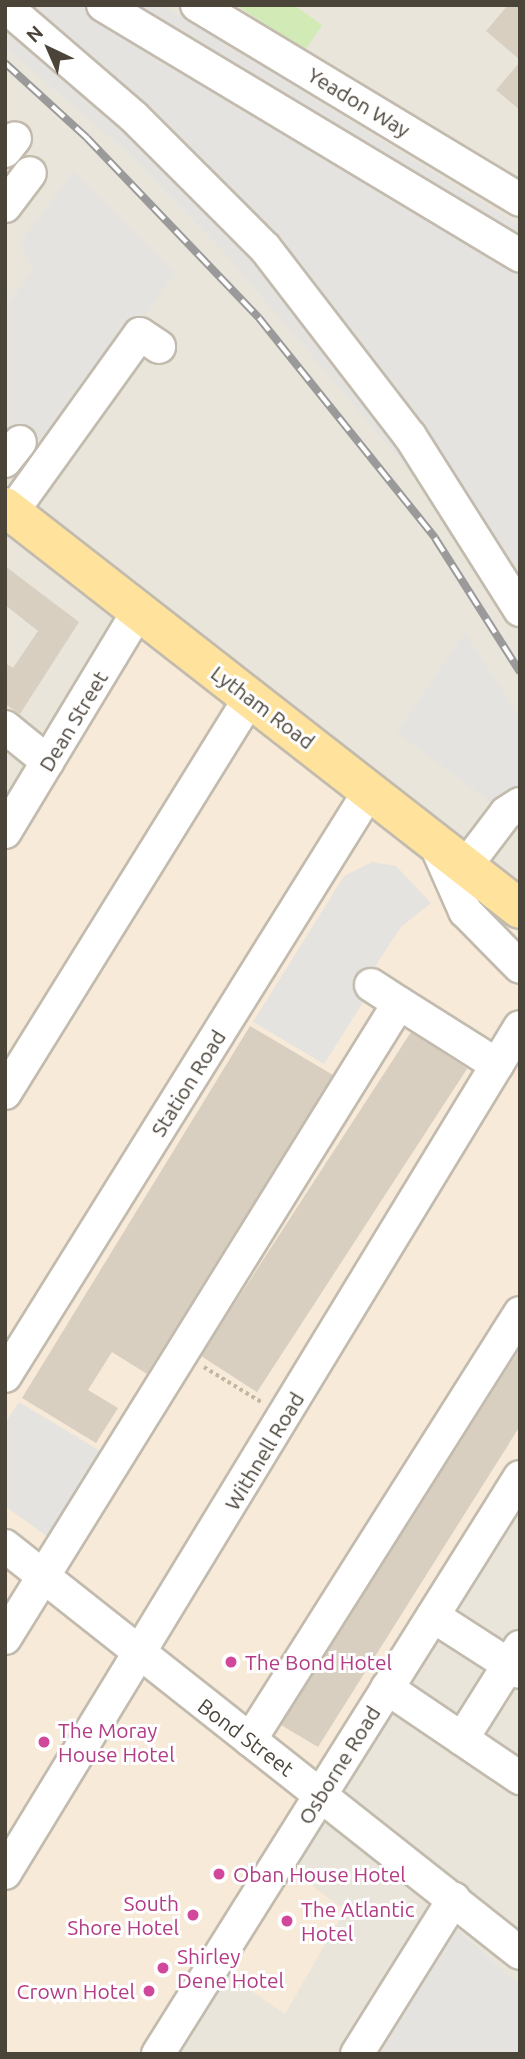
<!DOCTYPE html>
<html>
<head>
<meta charset="utf-8">
<style>
  body { margin:0 }
  #map { position:relative; width:525px; height:2059px; overflow:hidden; background:#f6f3ec; font-family:Ubuntu,sans-serif }
  div>[style] { position:absolute }
  [style*='--x'] { left:calc(var(--x)*1px); top:calc(var(--y)*1px); width:calc(var(--w)*1px); rotate:calc(var(--a)*1deg) }
  .residential>* { inset:0; background:#eae5da }
  .commercial>* { inset:0; background:#f7ead8 }
  .green>* { inset:0; background:#d2eab5 }
  .parking>* { inset:0; background:#e5e3e0 }
  .building>* { inset:0; background:#d8cfc1; transform-origin:0 0 }
  .path>* { height:3.5px; margin-top:-1.75px; transform-origin:0; background:repeating-linear-gradient(90deg,#c4b79f 0 3.5px,transparent 0 7px) }
  .roads { filter:drop-shadow(2px 0 #c2bbae) drop-shadow(-2px 0 #c2bbae) drop-shadow(0 2px #c2bbae) drop-shadow(0 -2px #c2bbae) }
  .minor>* { height:32px; margin:-16px; padding:0 16px; transform-origin:16px; border-radius:16px; background:#fff }
  .major>* { height:38px; margin:-19px; padding:0 19px; transform-origin:19px; border-radius:19px; background:#ffe39c }
  .rail>* { height:8px; margin-top:-4px; transform-origin:0; background:repeating-linear-gradient(90deg,#fff 0 16px,#9a9a9a 0 32px); box-sizing:border-box; border-block:2px solid #9a9a9a }
  .dots>* { width:19px; height:19px; translate:-50% -50%; box-sizing:border-box; border:4px solid #fff; border-radius:50% }
  span { translate:-50% -50%; white-space:nowrap; text-align:center; line-height:1.15; -webkit-text-stroke:6px #fff; paint-order:stroke }
  .street-label { font-size:21px; color:#4b4439 }
  .hotel-label { font-size:21px; color:#b23c85 }
  .left { translate:0 -50%; text-align:left }
  .right { translate:-100% -50%; text-align:right }
  .frame { position:absolute; inset:0; border:7px solid #4b4439; pointer-events:none }
  .north { position:absolute; left:14px; top:14px; width:70px; height:70px; -webkit-text-stroke:5px #fff; paint-order:stroke; rotate:316deg; font-size:19px; font-weight:700; line-height:28px; text-align:center; color:#4b4439 }
  .north::after { content:''; display:block; margin:auto; width:24px; height:32px; background:#4b4439; clip-path:polygon(50% 0,100% 100%,50% 72%,0 100%) }
</style>
</head>
<body>
<div id="map">
  <div class="residential">
    <i style="clip-path:polygon(5px 5px,520px 5px,520px 934px,326px 772px,5px 831px)"></i>
    <i style="clip-path:polygon(520px 1484px,520px 2054px,149px 2054px,209px 1961px,285px 2013px,278px 1862px)"></i>
  </div>
  <div class="commercial">
    <i style="clip-path:polygon(139px 631px,520px 934px,520px 1484px,279px 1862px,345px 1910px,285px 2014px,209px 1961px,149px 2054px,5px 2054px,5px 831px)"></i>
  </div>
  <div class="green">
    <i style="clip-path:polygon(236px 5px,294px 5px,322px 25px,305px 50px)"></i>
  </div>
  <div class="parking">
    <i style="clip-path:polygon(5px 5px,163px 5px,520px 226px,520px 632px,433px 499px,221px 249px,122px 148px,5px 47px)"></i>
    <i style="clip-path:polygon(74px 171px,175px 273px,37px 468px,5px 444px,5px 308px,33px 270px,20px 242px)"></i>
    <i style="clip-path:polygon(465px 632px,520px 718px,520px 824px,397px 732px)"></i>
    <i style="clip-path:polygon(372px 862px,396px 866px,431px 903px,401px 927px,365px 982px,360px 991px,364px 1001px,324px 1064px,253px 1022px,344px 876px)"></i>
    <i style="clip-path:polygon(19px 1402px,107px 1455px,55px 1542px,5px 1506px,5px 1423px)"></i>
    <i style="clip-path:polygon(457px 1930px,520px 1985px,520px 2054px,380px 2054px)"></i>
  </div>
  <div class="building">
    <i style="clip-path:polygon(508px 5px,520px 5px,520px 60px,486px 31px)"></i>
    <i style="clip-path:polygon(520px 62px,520px 110px,496px 90px)"></i>
    <i style="clip-path:polygon(5px 566px,79px 622px,20px 714px,5px 704px,5px 663px,13px 668px,38px 631px,5px 605px)"></i>
    <i style="clip-path:polygon(250px 1026px,333px 1075px,147px 1374px,112px 1352px,88px 1390px,118px 1408px,96px 1443px,22px 1398px)"></i>
    <i style="left:411px;top:1032px;width:67px;height:386px;rotate:33deg"></i>
    <i style="clip-path:polygon(520px 1348px,520px 1426px,318px 1747px,281px 1725px)"></i>
  </div>
  <div class="path">
    <i style="--x:204;--y:1367;--w:69;--a:31.4"></i>
  </div>
  <div class="roads">
    <div class="minor">
      <i style="--x:103;--y:5;--w:487;--a:31"></i>
      <i style="--x:197;--y:5;--w:377;--a:31.1"></i>
      <i style="--x:5;--y:6;--w:170;--a:40.7"></i>
      <i style="--x:134;--y:117;--w:185;--a:45"></i>
      <i style="--x:265;--y:248;--w:237;--a:52.4"></i>
      <i style="--x:410;--y:436;--w:206;--a:57.7"></i>
      <i style="--x:5;--y:151;--w:16;--a:-52"></i>
      <i style="--x:5;--y:206;--w:41;--a:-52.9"></i>
      <i style="--x:5;--y:461;--w:24;--a:-52"></i>
      <i style="--x:12;--y:512;--w:219;--a:-54.3"></i>
      <i style="--x:140;--y:334;--w:23;--a:34"></i>
      <i style="--x:5;--y:727;--w:55;--a:39.1"></i>
      <i style="--x:5;--y:832;--w:259;--a:-58.9"></i>
      <i style="--x:434;--y:841;--w:77;--a:66.1"></i>
      <i style="--x:465;--y:911;--w:78;--a:45.5"></i>
      <i style="--x:465;--y:867;--w:68;--a:-52.8"></i>
      <i style="--x:506;--y:813;--w:17;--a:-33"></i>
      <i style="--x:371;--y:985;--w:33;--a:33"></i>
      <i style="--x:5;--y:1093;--w:463;--a:-58.2"></i>
      <i style="--x:5;--y:1376;--w:690;--a:-58.08"></i>
      <i style="--x:5;--y:1546;--w:656;--a:38.32"></i>
      <i style="--x:433;--y:1616;--w:103;--a:32.8"></i>
      <i style="--x:5;--y:1638;--w:747;--a:-58.18"></i>
      <i style="--x:399;--y:1003;--w:116;--a:32.3"></i>
      <i style="--x:387;--y:1688;--w:161;--a:34.1"></i>
      <i style="--x:462;--y:1739;--w:109;--a:-57.8"></i>
      <i style="--x:250;--y:1740;--w:505;--a:-57.69"></i>
      <i style="--x:5;--y:1873;--w:990;--a:-58.67"></i>
      <i style="--x:158;--y:2054;--w:681;--a:-57.9"></i>
      <i style="--x:357;--y:2054;--w:183;--a:-58"></i>
    </div>
    <div class="major">
      <i style="--x:5;--y:507;--w:653;--a:37.97"></i>
    </div>
  </div>
  <div class="rail">
    <i style="--x:5;--y:63;--w:111;--a:42.4"></i>
    <i style="--x:87;--y:138;--w:249;--a:46.3"></i>
    <i style="--x:259;--y:318;--w:282;--a:51.3"></i>
    <i style="--x:435;--y:538;--w:159;--a:57.6"></i>
  </div>
  <div class="dots">
    <i style="left:231px;top:1662px;background:#d1479c"></i>
    <i style="left:44px;top:1742px;background:#d1479c"></i>
    <i style="left:219px;top:1874px;background:#d1479c"></i>
    <i style="left:193px;top:1915px;background:#d1479c"></i>
    <i style="left:287px;top:1921px;background:#d1479c"></i>
    <i style="left:163px;top:1968px;background:#d1479c"></i>
    <i style="left:149px;top:1991px;background:#d1479c"></i>
  </div>
  <div class="street-label">
    <span style="left:359px;top:102px;rotate:31deg">Yeadon Way</span>
    <span style="left:263px;top:707px;rotate:37deg">Lytham Road</span>
    <span style="left:73px;top:721px;rotate:-59deg">Dean Street</span>
    <span style="left:188px;top:1083px;rotate:-58deg">Station Road</span>
    <span style="left:264px;top:1451px;rotate:-59deg">Withnell Road</span>
    <span style="left:246px;top:1737px;rotate:37deg">Bond Street</span>
    <span style="left:339px;top:1765px;rotate:-58deg">Osborne Road</span>
  </div>
  <div class="hotel-label">
    <span class="left" style="left:245px;top:1662px">The Bond Hotel</span>
    <span class="left" style="left:58px;top:1742px">The Moray<br>House Hotel</span>
    <span class="left" style="left:233px;top:1874px">Oban House Hotel</span>
    <span class="right" style="left:179px;top:1915px">South<br>Shore Hotel</span>
    <span class="left" style="left:301px;top:1921px">The Atlantic<br>Hotel</span>
    <span class="left" style="left:177px;top:1968px">Shirley<br>Dene Hotel</span>
    <span class="right" style="left:135px;top:1991px">Crown Hotel</span>
  </div>
  <div class="frame"></div>
  <div class="north">N</div>
</div>
</body>
</html>
